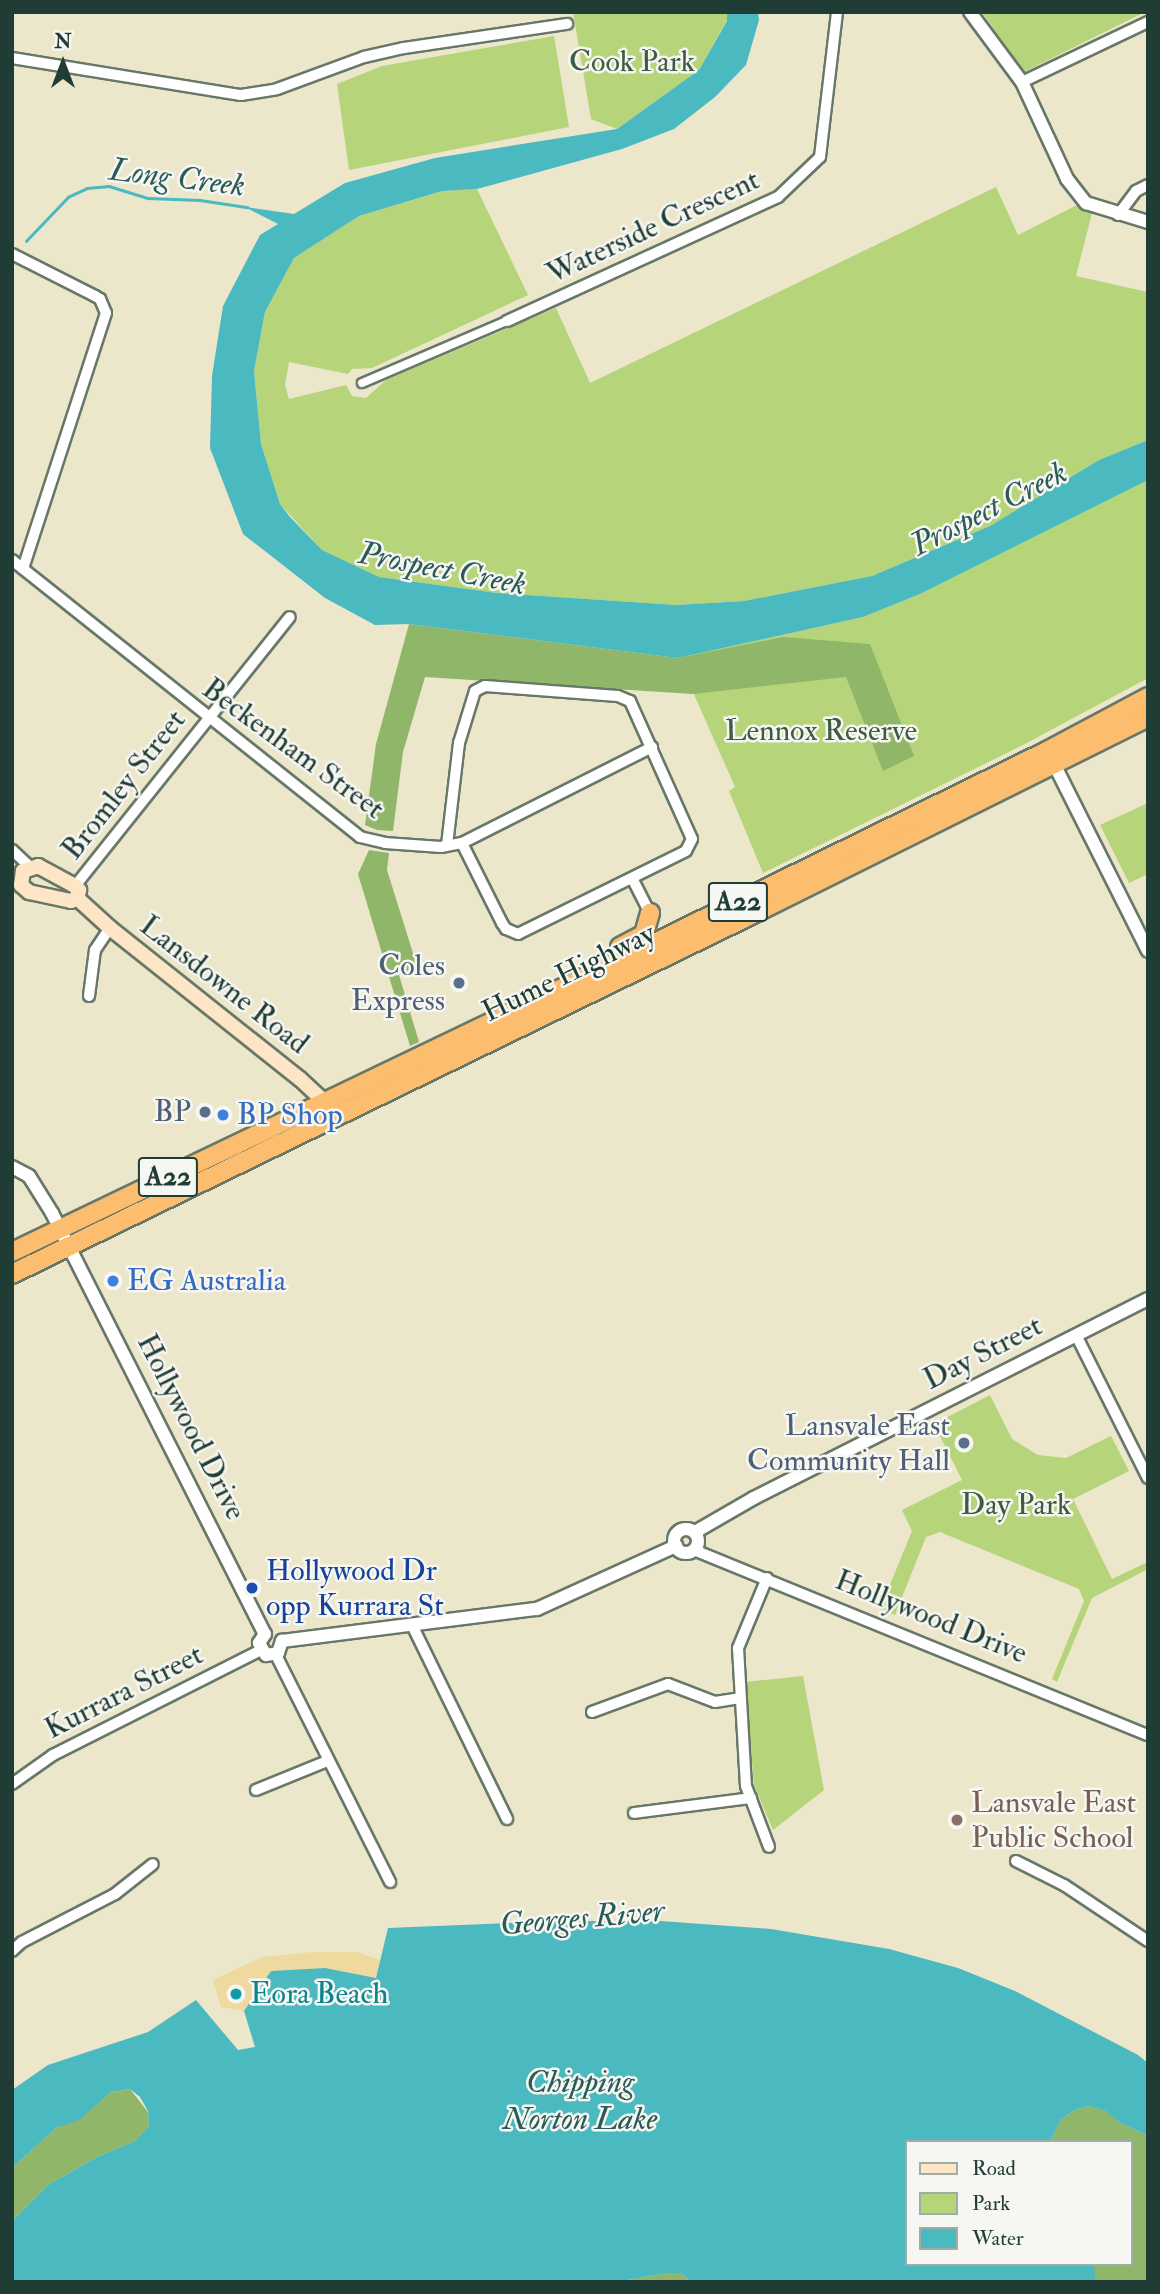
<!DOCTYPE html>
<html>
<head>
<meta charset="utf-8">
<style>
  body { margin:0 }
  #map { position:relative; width:1160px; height:2294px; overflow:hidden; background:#ece6cb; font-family:"IM FELL Double Pica",serif }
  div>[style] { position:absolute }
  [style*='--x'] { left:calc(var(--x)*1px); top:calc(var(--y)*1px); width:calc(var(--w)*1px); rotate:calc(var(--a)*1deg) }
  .green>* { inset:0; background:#b6d47a }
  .forest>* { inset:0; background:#90b66a }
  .sand>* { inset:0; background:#eeda9e }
  .water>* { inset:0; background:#4ab9c0 }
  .stream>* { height:2.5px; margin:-1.25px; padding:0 1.25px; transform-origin:1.25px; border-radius:1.25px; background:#4ab9c0 }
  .roads { filter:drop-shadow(2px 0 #677869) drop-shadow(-2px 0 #677869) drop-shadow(0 2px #677869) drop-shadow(0 -2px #677869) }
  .pedestrian>* { height:8px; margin:-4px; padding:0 4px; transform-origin:4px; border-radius:4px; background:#fff }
  .minor>* { height:10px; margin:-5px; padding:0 5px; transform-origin:5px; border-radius:5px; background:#fff }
  .tertiary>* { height:12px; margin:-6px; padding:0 6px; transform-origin:6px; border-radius:6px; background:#fff }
  .tertiary>.ring { margin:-6px; padding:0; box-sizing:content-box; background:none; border:12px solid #fff; border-radius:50% }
  .secondary>* { height:14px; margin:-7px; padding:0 7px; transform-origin:7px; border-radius:7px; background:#fee5c5 }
  .trunk>* { height:18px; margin:-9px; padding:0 9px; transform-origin:9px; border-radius:9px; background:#fcbd6f }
  .dots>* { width:19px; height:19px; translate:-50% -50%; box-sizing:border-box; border:4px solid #f6f6f2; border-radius:50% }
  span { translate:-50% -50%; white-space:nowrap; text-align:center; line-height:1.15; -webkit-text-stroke:5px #f6f6f2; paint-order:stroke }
  .shield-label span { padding:2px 5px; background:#f6f6f2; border:2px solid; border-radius:5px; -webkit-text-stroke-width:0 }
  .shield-label { font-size:28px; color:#1f3d34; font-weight:700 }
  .park-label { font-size:30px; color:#3d5b42 }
  .street-label { font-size:30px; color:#1f3d34 }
  .service-label { font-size:30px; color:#4e5e75 }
  .right { translate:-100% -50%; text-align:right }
  .shop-label { font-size:30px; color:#366cbe }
  .left { translate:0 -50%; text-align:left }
  .transit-label { font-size:30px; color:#164399 }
  .education-label { font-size:30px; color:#785e54 }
  .culture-label { font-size:30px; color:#0d838f }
  .water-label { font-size:32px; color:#2a5c57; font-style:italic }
  .frame { position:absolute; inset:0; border:14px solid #1f3d34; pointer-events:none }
  .legend { position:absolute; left:905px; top:2140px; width:228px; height:126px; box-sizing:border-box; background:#f6f6f2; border:2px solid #a0aca6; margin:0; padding:9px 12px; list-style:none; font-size:21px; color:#1f3d34 }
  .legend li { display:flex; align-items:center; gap:14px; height:35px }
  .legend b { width:35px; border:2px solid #a0aca6 }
  .north { position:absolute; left:28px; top:28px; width:70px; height:70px; -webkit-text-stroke:5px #f6f6f2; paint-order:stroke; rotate:0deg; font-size:19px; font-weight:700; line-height:28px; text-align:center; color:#1f3d34 }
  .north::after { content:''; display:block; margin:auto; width:24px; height:32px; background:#1f3d34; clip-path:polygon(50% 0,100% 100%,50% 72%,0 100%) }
</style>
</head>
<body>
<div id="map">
  <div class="green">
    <i style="clip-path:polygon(573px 12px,727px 12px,727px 20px,699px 70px,617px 129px,591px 119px)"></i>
    <i style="clip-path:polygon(982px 12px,1140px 12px,1141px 14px,1024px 72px)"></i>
    <i style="clip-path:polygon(554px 36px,569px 127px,349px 170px,337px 84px,382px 66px)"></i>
    <i style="clip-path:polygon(996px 187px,1018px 235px,1081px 203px,1092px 213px,1076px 276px,1148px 292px,1148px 440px,1099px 460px,990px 526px,872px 576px,744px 601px,676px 605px,497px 593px,379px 577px,322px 550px,280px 504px,261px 444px,254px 371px,265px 312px,294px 258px,359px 216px,442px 191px,477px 189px,528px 295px,372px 368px,352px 369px,348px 374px,289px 362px,285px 385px,289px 399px,346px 385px,352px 396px,366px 398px,386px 380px,556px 308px,590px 383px)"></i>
    <i style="clip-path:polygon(1148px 480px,1148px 678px,1023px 745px,763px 873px,729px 791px,735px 787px,678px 658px,863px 617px,920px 594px)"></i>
    <i style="clip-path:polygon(1148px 803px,1148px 874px,1129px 883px,1100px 825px)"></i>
    <i style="clip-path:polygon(990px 1395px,1012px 1439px,1038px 1455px,1066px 1458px,1111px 1436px,1129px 1471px,1073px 1499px,1112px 1579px,1148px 1562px,1148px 1569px,1092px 1598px,1057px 1682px,1052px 1679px,1084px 1601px,1079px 1589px,940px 1532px,926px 1537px,895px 1615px,880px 1609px,912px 1531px,902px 1510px,962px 1480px,934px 1424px)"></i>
    <i style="clip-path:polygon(803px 1676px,824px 1790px,773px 1830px,754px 1785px,745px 1682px)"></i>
  </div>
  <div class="forest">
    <i style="clip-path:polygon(409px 624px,678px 658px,783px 637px,870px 644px,914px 756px,883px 771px,846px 677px,693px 694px,425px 677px,403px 752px,393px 831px,377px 830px,365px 825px,376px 744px)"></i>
    <i style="clip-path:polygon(369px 850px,389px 853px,387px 870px,417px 966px,399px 975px,419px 1042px,410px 1046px,358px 874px)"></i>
    <i style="clip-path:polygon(130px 2089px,148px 2112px,149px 2126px,135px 2141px,97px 2157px,48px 2185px,12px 2221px,12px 2168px,56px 2128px,79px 2119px,111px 2092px)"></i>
    <i style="clip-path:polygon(1088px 2106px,1107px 2111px,1119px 2122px,1148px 2136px,1148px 2282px,1093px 2282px,1094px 2264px,1130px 2264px,1130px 2142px,1050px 2142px,1061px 2119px,1077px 2109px)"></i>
    <i style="clip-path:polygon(667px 2273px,680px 2273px,692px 2282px,617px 2282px)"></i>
  </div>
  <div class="sand">
    <i style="clip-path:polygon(313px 1952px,357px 1952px,377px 1959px,380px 1961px,376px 1978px,325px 1968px,271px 1971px,244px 2011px,221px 2007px,213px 1980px,262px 1957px)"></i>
  </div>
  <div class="water">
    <i style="clip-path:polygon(727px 12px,758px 12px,759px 20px,746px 65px,715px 97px,674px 129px,622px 149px,477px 189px,442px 191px,359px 216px,294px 258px,265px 312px,254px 371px,261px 444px,280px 504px,290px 517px,322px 550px,379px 577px,497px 593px,676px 605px,744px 601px,872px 576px,990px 526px,1099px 460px,1148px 440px,1148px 480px,920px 594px,863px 617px,678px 658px,409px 624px,375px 625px,325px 598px,243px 534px,210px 448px,212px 376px,223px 306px,260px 235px,278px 224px,245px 207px,294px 214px,345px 183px,435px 158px,617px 129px,699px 70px,727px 21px)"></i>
    <i style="clip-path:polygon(556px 1921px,661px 1921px,771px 1929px,889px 1949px,958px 1968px,1015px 1991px,1138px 2055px,1148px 2063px,1148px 2136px,1119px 2122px,1106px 2111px,1088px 2106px,1077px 2109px,1061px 2119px,1050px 2142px,906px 2142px,906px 2264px,1094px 2264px,1095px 2281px,692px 2282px,680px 2273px,667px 2273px,617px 2282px,12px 2282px,12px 2221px,48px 2185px,97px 2157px,135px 2141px,149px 2126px,148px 2111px,140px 2097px,130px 2089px,111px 2092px,79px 2120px,56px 2128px,12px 2168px,12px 2090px,48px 2065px,148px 2032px,196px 2000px,238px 2050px,255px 2047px,244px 2011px,271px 1971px,325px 1968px,376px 1978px,388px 1928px)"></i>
  </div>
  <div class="stream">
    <i style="--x:26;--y:241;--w:61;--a:-46.3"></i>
    <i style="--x:68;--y:197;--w:21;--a:-25"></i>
    <i style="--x:87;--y:188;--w:22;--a:-5"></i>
    <i style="--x:109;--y:186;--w:41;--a:17.1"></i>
    <i style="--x:148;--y:198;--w:52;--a:2.2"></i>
    <i style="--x:200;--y:200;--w:48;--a:8.5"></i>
  </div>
  <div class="roads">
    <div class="pedestrian">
      <i style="--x:362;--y:383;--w:158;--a:-23.2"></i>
    </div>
    <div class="minor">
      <i style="--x:12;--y:58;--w:232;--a:9.2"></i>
      <i style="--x:241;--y:95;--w:36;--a:-9"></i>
      <i style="--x:277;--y:89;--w:93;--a:-20.2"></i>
      <i style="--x:364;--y:57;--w:41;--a:-12.7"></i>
      <i style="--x:404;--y:48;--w:165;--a:-8.4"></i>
      <i style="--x:1022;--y:82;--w:140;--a:-25.5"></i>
      <i style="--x:1118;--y:215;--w:30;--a:-53"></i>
      <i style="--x:1136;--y:191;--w:13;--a:-27"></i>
      <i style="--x:12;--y:254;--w:93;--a:26.8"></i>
      <i style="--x:95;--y:296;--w:6;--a:31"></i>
      <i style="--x:100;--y:299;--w:15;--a:67"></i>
      <i style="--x:106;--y:313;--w:269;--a:108"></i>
      <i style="--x:507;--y:321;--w:298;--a:-24.6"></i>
      <i style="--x:778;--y:197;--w:58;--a:-43.6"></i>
      <i style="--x:820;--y:157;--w:146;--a:-83.3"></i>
      <i style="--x:12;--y:560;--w:445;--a:38.5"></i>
      <i style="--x:360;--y:837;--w:26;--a:13"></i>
      <i style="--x:385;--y:843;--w:56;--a:4.1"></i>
      <i style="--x:441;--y:847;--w:21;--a:-11"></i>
      <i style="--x:462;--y:843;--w:213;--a:-26.8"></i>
      <i style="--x:447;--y:845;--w:103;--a:-83.3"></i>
      <i style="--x:459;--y:743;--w:54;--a:-72.9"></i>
      <i style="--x:475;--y:691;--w:11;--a:-27"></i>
      <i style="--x:485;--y:686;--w:133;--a:4.3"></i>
      <i style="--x:618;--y:696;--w:13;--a:23"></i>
      <i style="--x:630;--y:701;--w:151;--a:65.8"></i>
      <i style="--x:692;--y:839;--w:13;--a:117"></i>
      <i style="--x:686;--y:851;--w:187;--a:153.7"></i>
      <i style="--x:518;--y:934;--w:13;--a:-157"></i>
      <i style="--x:506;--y:929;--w:7;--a:-124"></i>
      <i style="--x:502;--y:923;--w:89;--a:-116.6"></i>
      <i style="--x:12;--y:850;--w:23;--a:43"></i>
      <i style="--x:632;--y:878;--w:39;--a:63"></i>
      <i style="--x:75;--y:886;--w:344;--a:-51.4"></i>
      <i style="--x:89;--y:996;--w:46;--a:-82.6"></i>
      <i style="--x:95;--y:950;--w:27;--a:-56"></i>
      <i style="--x:1076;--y:1335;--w:160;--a:63.3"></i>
      <i style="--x:694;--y:1550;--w:490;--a:22.2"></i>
      <i style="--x:767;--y:1578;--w:76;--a:112.5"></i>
      <i style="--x:738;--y:1648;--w:138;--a:86.7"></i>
      <i style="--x:746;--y:1786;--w:65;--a:69.3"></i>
      <i style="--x:412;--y:1625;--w:216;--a:63.9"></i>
      <i style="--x:276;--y:1655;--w:254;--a:63.3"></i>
      <i style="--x:592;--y:1712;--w:81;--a:-20.2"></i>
      <i style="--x:668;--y:1684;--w:50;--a:21"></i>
      <i style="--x:715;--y:1702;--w:25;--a:-9"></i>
      <i style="--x:12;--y:1784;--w:50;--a:-35.3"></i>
      <i style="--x:53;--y:1755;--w:233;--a:-26.8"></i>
      <i style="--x:256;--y:1790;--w:77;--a:-22.2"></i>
      <i style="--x:634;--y:1813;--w:118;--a:-7.3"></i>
      <i style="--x:1016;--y:1861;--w:54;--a:26.6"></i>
      <i style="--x:1064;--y:1885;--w:101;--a:33.7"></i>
      <i style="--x:12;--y:1951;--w:13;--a:-42"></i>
      <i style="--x:22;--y:1942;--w:105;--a:-27.3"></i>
      <i style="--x:115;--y:1894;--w:48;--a:-38.3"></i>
    </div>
    <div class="tertiary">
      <i style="--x:970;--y:12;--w:87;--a:53.4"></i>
      <i style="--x:1022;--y:82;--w:107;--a:65.1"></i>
      <i style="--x:1067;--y:179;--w:31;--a:52"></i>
      <i style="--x:1086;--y:203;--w:65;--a:17"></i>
      <i style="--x:1054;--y:764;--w:209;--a:63.3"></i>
      <i style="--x:12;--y:1167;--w:19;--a:28"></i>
      <i style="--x:29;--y:1176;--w:44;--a:58.1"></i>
      <i style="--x:52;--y:1213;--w:472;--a:63.2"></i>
      <i class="ring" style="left:674px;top:1529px;width:12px;height:12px"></i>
      <i style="--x:695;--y:1532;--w:68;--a:-30"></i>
      <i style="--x:754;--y:1498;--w:441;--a:-26.8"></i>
      <i style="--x:265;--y:1634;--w:11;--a:124"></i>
      <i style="--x:259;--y:1643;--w:14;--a:60"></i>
      <i style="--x:266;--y:1655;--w:12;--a:-9"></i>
      <i style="--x:278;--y:1653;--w:13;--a:-72"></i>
      <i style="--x:282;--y:1641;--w:257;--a:-7.2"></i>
      <i style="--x:537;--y:1609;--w:153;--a:-24.4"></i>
    </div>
    <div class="secondary">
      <i style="--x:21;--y:885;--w:14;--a:-82"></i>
      <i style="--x:23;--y:871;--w:16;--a:-18"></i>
      <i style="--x:38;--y:866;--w:42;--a:28.4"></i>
      <i style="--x:75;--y:886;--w:6;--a:45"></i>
      <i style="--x:79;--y:890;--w:8;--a:104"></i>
      <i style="--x:21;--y:885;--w:11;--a:41"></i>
      <i style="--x:29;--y:892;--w:43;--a:12.1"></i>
      <i style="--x:71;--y:901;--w:7;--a:-27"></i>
      <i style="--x:77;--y:898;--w:45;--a:42.3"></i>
      <i style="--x:110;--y:928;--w:243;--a:38.5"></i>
      <i style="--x:300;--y:1079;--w:34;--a:43"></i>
      <i style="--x:325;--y:1102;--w:10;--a:66"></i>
    </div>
    <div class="trunk">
      <i style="--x:620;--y:947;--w:27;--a:-28"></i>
      <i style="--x:644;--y:934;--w:22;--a:-74"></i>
      <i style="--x:12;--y:1252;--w:627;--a:-25.62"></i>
      <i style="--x:577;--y:981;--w:523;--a:-26.08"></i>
      <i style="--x:1047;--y:751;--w:115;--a:-28.1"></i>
      <i style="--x:12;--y:1274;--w:826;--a:-25.91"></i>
      <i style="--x:755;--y:913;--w:439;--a:-26.5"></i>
    </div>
  </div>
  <div class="dots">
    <i style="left:459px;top:983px;background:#5c6f8a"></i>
    <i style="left:205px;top:1112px;background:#5c6f8a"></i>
    <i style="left:223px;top:1115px;background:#3f7fe0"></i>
    <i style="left:113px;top:1281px;background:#3f7fe0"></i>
    <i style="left:964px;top:1443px;background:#5c6f8a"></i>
    <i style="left:252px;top:1588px;background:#1a4fb4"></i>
    <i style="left:957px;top:1820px;background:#8d6e63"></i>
    <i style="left:236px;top:1994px;background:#0f9aa8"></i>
  </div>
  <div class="shield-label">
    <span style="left:738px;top:902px">A22</span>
    <span style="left:168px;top:1177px">A22</span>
  </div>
  <div class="park-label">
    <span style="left:632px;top:62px">Cook Park</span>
    <span style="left:821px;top:731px">Lennox Reserve</span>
    <span style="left:1016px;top:1505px">Day Park</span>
  </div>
  <div class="street-label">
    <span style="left:653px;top:227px;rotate:-25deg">Waterside Crescent</span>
    <span style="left:293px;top:749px;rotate:36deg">Beckenham Street</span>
    <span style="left:124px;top:785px;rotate:-52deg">Bromley Street</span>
    <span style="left:569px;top:973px;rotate:-26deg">Hume Highway</span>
    <span style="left:224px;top:985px;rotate:38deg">Lansdowne Road</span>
    <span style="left:983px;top:1353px;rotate:-27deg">Day Street</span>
    <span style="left:191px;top:1427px;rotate:63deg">Hollywood Drive</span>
    <span style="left:931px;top:1617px;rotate:22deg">Hollywood Drive</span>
    <span style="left:124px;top:1692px;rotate:-27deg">Kurrara Street</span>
  </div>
  <div class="service-label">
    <span class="right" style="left:445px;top:983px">Coles<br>Express</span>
    <span class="right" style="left:191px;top:1112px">BP</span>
    <span class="right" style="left:950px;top:1443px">Lansvale East<br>Community Hall</span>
  </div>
  <div class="shop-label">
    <span class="left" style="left:237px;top:1115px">BP Shop</span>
    <span class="left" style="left:127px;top:1281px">EG Australia</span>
  </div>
  <div class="transit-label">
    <span class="left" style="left:266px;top:1588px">Hollywood Dr<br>opp Kurrara St</span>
  </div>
  <div class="education-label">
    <span class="left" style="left:971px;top:1820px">Lansvale East<br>Public School</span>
  </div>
  <div class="culture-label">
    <span class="left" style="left:250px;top:1994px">Eora Beach</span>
  </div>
  <div class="water-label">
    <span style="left:177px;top:178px;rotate:7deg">Long Creek</span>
    <span style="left:989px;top:509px;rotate:-27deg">Prospect Creek</span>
    <span style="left:442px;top:569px;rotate:11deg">Prospect Creek</span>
    <span style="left:582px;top:1918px;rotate:-5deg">Georges River</span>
    <span style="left:580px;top:2101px">Chipping<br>Norton Lake</span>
  </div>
  <div class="frame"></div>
  <ul class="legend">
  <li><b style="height:9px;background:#fee5c5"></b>Road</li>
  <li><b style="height:19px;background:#b6d47a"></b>Park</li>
  <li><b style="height:19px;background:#4ab9c0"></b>Water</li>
  </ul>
  <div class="north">N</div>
</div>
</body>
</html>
